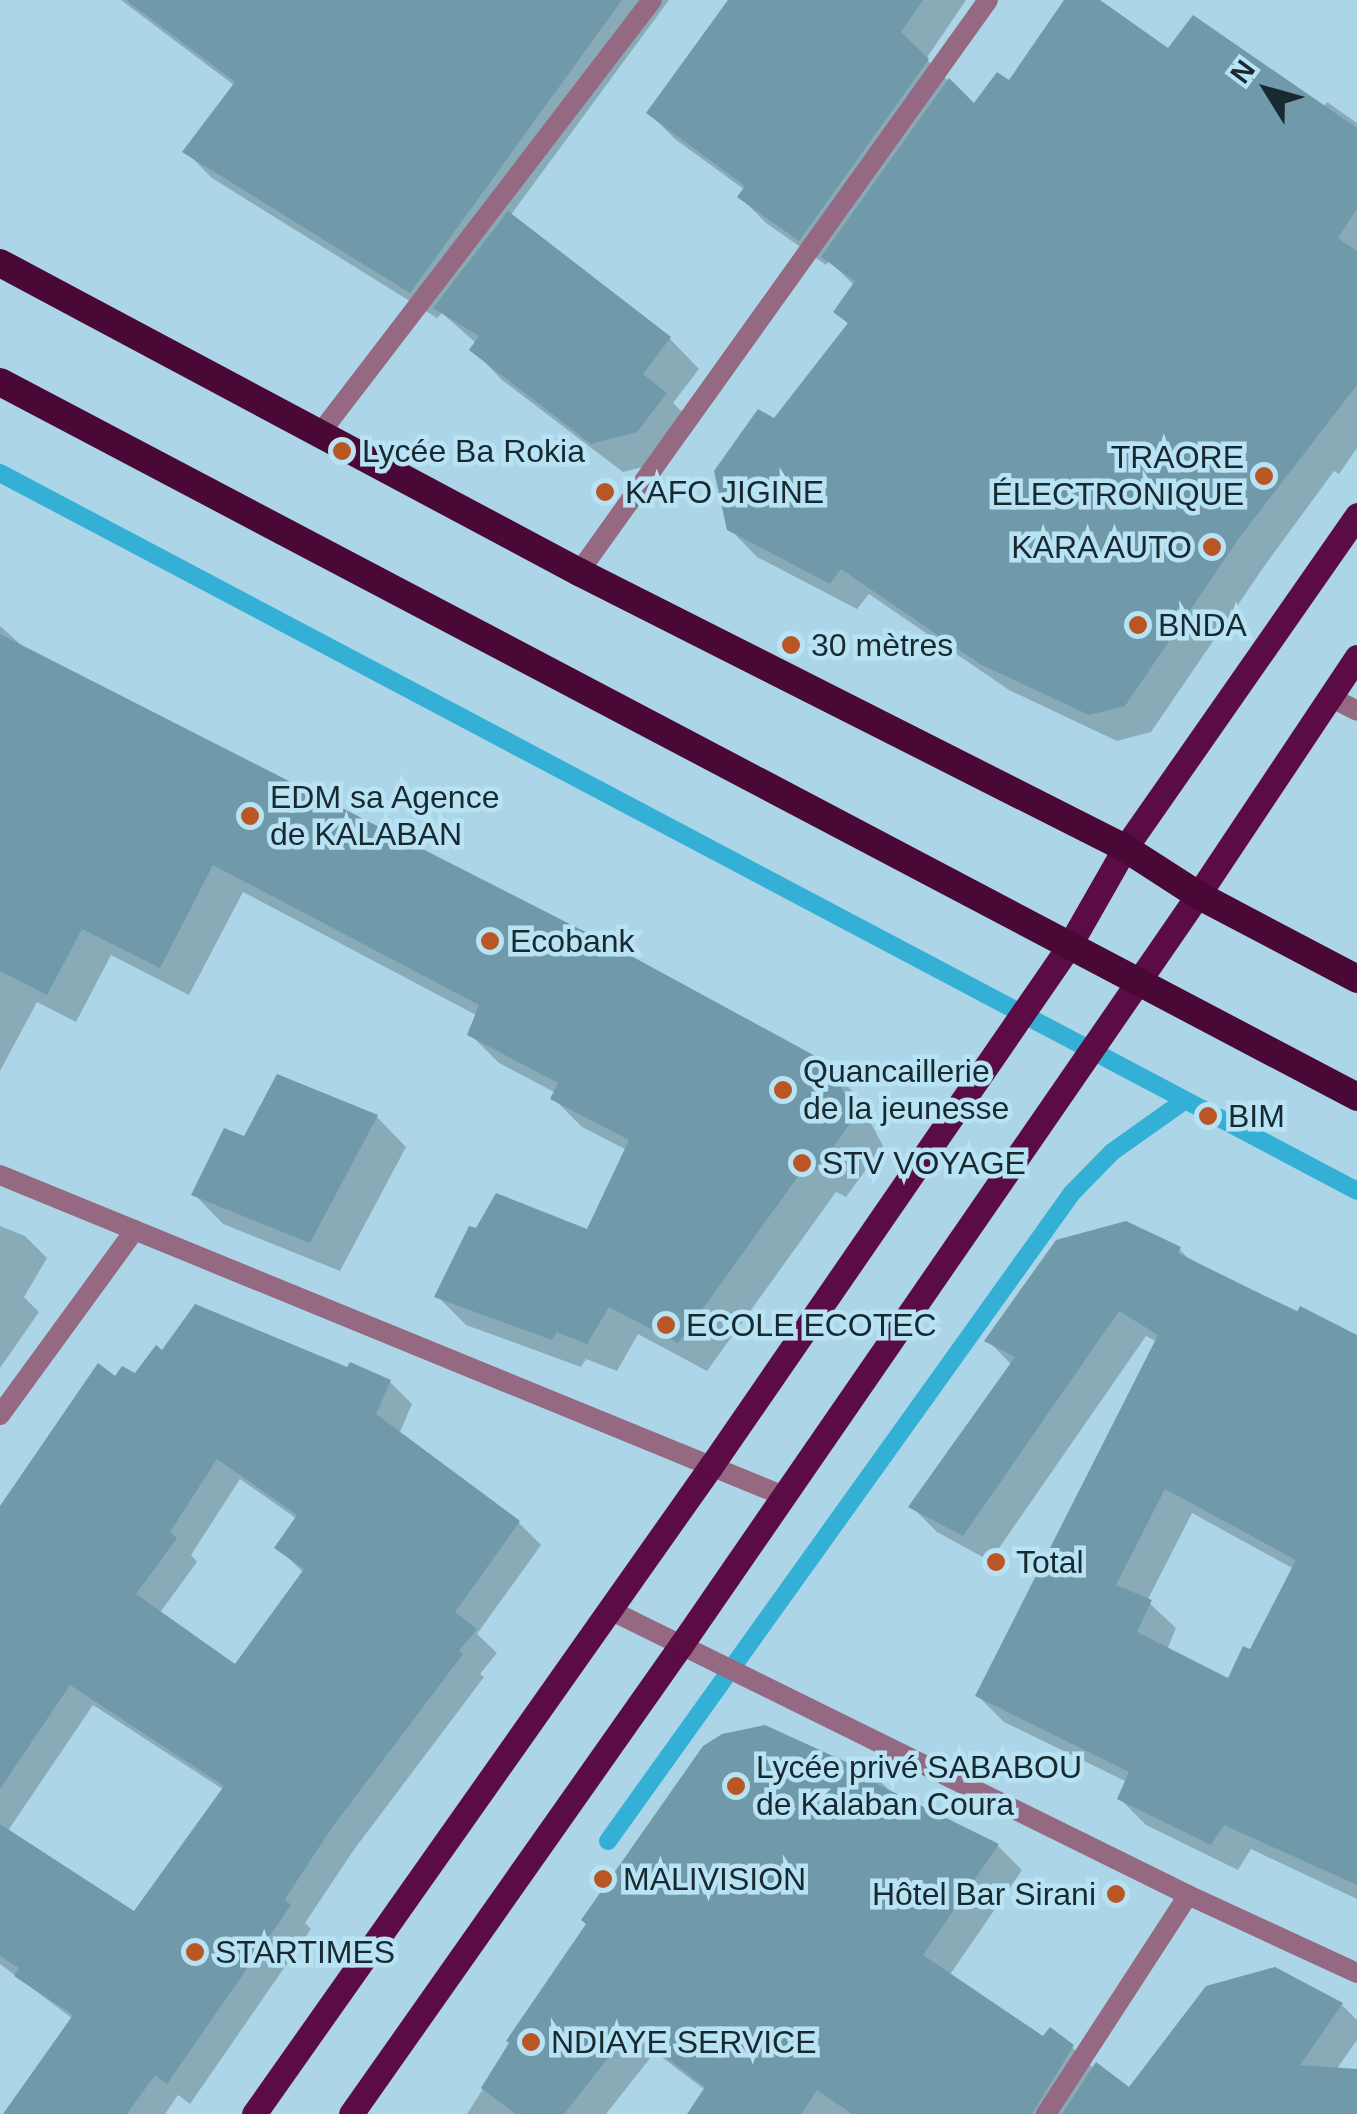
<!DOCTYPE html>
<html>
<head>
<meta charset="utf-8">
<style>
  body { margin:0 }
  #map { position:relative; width:1357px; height:2114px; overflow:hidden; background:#acd6e7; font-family:Helvetica,sans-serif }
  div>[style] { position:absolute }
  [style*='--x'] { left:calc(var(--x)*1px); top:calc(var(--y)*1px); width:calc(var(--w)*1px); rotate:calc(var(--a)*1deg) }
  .shadow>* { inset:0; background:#0003 }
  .stream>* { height:18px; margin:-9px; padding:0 9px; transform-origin:9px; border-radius:9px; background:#34b0d7 }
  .building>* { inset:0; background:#7099a9 }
  .minor>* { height:20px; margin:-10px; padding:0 10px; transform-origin:10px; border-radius:10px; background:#956982 }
  .primary>* { height:25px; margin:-12.5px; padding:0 12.5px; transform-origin:12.5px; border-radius:12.5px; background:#5c0c44 }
  .trunk>* { height:28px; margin:-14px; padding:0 14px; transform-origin:14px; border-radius:14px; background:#4a0836 }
  .dots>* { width:28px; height:28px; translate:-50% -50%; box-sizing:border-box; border:5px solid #b8e3f4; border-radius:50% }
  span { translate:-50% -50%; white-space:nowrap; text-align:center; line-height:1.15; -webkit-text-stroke:9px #b8e3f4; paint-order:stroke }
  .poi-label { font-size:32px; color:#18292f }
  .left { translate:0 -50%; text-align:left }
  .right { translate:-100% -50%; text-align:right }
  .north { position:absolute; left:1217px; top:40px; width:100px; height:100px; -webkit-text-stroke:8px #b8e3f4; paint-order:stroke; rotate:307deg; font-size:28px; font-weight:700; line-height:40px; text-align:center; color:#18292f }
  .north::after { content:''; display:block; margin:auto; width:35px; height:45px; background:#18292f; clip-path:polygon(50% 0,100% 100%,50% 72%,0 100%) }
</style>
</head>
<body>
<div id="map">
  <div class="shadow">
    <i style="clip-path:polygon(121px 0,669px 0,510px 216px,670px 339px,699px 369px,673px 403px,695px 424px,667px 461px,623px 472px,502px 380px,473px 350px,477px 344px,442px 313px,437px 318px,212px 178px,185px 151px,235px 86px)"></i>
    <i style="clip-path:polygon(731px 0,966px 0,926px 59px,975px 107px,1010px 84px,1067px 0,1096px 0,1169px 51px,1323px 107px,1327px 102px,1357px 123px,1357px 448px,1339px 474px,1334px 471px,1265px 565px,1151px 732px,1117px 741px,1009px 690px,869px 594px,857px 609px,757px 557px,730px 529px,774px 421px,849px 325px,836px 311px,855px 286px,829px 261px,826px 265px,766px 223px,740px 197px,745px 190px,675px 139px,649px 113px)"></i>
    <i style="clip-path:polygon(0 626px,29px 652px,827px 1065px,856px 1095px,883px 1146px,846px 1197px,836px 1192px,707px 1371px,638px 1334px,617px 1371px,586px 1359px,581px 1367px,466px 1325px,437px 1296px,588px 1232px,627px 1150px,582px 1127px,553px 1098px,556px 1093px,499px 1063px,470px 1034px,478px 1016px,243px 892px,189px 995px,111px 955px,76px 1022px,37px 1002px,0 1071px)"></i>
    <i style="clip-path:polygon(377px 1117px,406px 1147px,340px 1271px,223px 1224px,194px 1194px,245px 1139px)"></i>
    <i style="clip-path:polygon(0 1226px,25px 1236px,47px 1258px,24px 1297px,39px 1312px,0 1368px)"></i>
    <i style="clip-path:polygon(evenodd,1180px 1250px,1193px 1263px,1357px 1338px,1357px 1899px,1251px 1849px,1238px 1870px,1146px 1825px,1120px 1799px,1127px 1782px,1004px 1722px,978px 1696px,1157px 1342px,1146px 1336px,990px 1561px,937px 1532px,911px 1506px,1012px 1365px,987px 1340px,1180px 1250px,1192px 1513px,1294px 1569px,1252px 1652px,1230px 1681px,1167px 1650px,1176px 1628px,1147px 1601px,1192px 1513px)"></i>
    <i style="clip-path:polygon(evenodd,163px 1354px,349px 1370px,390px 1382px,412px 1404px,399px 1434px,519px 1523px,541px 1545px,477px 1634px,497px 1653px,480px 1674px,484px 1677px,353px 1851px,305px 1923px,311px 1929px,190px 2104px,178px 2095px,165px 2114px,6px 2114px,73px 2019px,0 1964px,0 1511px,116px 1380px,135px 1376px,163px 1354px,240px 1479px,297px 1519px,277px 1547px,304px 1573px,236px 1668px,159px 1614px,197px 1562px,191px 1555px,240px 1479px,163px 1354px,93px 1705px,224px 1790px,135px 1914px,7px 1832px,93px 1705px)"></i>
    <i style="clip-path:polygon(879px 1780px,894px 1795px,998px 1846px,1022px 1870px,949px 1976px,1044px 2039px,1072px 2047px,1094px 2069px,1129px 2090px,1342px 2005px,1357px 2020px,1357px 2040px,1336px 2070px,1357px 2072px,1357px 2114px,690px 2114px,705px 2090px,655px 2052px,606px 2114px,467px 2114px,512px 2043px)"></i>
  </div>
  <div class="stream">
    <i style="--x:0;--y:473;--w:1535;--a:27.88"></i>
    <i style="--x:608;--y:1841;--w:797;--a:-54.4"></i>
    <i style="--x:1072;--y:1193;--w:57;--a:-45.7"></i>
    <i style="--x:1112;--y:1152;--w:88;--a:-35.3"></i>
  </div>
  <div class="building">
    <i style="clip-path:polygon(126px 0,622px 0,410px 293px,182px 152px,235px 82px)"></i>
    <i style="clip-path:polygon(728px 0,923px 0,901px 32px,929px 59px,799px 241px,737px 197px,745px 186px,646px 113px)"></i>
    <i style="clip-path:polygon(1064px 0,1100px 0,1168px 48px,1193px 15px,1357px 128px,1357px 209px,1338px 238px,1357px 251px,1357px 385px,1239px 538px,1125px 706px,1089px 715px,980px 664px,841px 569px,830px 584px,727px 530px,714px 471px,758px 409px,774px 418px,848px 323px,833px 312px,855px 281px,821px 257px,949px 78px,974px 103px,997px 72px,1009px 80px)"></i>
    <i style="clip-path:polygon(508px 211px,671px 337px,643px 374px,667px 393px,637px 432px,591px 444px,469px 350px,479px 336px,433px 308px)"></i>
    <i style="clip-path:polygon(0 634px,611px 945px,828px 1063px,856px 1115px,817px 1170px,807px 1164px,678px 1343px,609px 1307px,587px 1344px,557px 1332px,552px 1340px,434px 1297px,469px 1226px,476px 1228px,496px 1193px,587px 1229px,629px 1140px,550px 1099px,558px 1083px,467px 1035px,479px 1005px,213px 865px,160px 968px,82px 929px,47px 995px,0 971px)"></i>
    <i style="clip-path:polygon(277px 1074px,378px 1115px,310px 1243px,191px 1195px,224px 1128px,244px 1136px)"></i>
    <i style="clip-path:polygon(evenodd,1126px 1221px,1181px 1247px,1178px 1253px,1297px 1312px,1300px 1306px,1357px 1335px,1357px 1885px,1224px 1825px,1211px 1845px,1117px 1799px,1129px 1772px,975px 1696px,1158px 1335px,1119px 1311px,963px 1536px,908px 1507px,1015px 1357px,984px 1341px,1056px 1240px,1126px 1221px,1165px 1489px,1296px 1560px,1250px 1649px,1243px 1646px,1228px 1678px,1137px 1632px,1152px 1600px,1116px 1585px,1165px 1489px)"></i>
    <i style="clip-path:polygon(evenodd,195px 1304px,347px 1367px,350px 1362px,391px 1380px,376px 1414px,520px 1521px,455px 1612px,477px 1629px,459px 1651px,463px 1654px,331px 1829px,285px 1899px,291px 1905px,167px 2084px,155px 2075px,127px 2114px,3px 2114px,73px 2015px,14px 1976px,19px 1968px,0 1956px,0 1824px,134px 1911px,224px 1786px,70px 1685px,0 1789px,0 1506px,98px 1363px,115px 1376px,122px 1366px,135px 1373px,156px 1345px,162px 1350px,195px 1304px,217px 1459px,297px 1515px,274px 1548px,304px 1569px,235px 1664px,136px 1594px,177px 1538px,170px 1532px,217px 1459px)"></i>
    <i style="clip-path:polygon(765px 1725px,881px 1778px,877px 1784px,999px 1844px,923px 1955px,1043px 2036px,1050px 2027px,1074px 2045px,1032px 2114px,852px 2114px,817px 2090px,801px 2114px,687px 2114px,705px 2087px,630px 2030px,564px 2114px,516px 2114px,481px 2088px,509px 2043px,506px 2041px,586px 1924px,581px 1920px,703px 1746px,722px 1734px)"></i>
    <i style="clip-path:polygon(1275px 1967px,1343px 2003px,1300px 2065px,1357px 2069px,1357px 2114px,1062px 2114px,1096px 2062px,1129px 2087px,1206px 1986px)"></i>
  </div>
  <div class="minor">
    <i style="--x:321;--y:432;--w:544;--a:-52.54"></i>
    <i style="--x:579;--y:572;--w:703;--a:-54.43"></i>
    <i style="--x:1330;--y:697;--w:30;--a:27"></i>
    <i style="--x:0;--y:1175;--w:847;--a:22.27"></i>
    <i style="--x:0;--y:1415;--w:229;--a:-53.9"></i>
    <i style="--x:610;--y:1610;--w:644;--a:26.25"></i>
    <i style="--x:1188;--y:1895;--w:186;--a:24.8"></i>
    <i style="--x:1046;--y:2114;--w:261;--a:-57"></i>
  </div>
  <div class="primary">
    <i style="--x:254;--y:2114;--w:793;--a:-54.81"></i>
    <i style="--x:711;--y:1466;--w:631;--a:-55.45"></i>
    <i style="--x:1069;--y:946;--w:113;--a:-60.3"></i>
    <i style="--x:1125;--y:848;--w:406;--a:-55.1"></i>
    <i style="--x:351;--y:2114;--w:573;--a:-54.87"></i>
    <i style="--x:681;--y:1645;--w:911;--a:-55.42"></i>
    <i style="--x:1198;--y:895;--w:286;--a:-56.3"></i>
  </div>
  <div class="trunk">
    <i style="--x:0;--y:263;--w:656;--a:28.09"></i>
    <i style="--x:579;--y:572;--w:612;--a:26.82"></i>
    <i style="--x:1125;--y:848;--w:87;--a:32.8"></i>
    <i style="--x:1198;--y:895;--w:180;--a:27.8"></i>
    <i style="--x:0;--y:382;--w:1534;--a:27.78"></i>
  </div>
  <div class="dots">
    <i style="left:342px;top:451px;background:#ba5524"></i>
    <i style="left:1264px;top:476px;background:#ba5524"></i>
    <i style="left:605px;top:492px;background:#ba5524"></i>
    <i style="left:1212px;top:547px;background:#ba5524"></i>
    <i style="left:1138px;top:625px;background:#ba5524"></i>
    <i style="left:791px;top:645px;background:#ba5524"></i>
    <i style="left:250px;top:816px;background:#ba5524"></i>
    <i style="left:490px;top:941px;background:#ba5524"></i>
    <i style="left:783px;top:1090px;background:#ba5524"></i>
    <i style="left:1208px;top:1116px;background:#ba5524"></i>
    <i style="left:802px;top:1163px;background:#ba5524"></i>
    <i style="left:666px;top:1325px;background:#ba5524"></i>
    <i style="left:996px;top:1562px;background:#ba5524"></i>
    <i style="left:736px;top:1786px;background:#ba5524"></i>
    <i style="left:603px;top:1879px;background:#ba5524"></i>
    <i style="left:1116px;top:1894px;background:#ba5524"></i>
    <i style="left:195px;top:1952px;background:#ba5524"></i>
    <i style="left:531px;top:2042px;background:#ba5524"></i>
  </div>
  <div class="poi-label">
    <span class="left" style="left:362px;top:451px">Lycée Ba Rokia</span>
    <span class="right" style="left:1244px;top:476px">TRAORE<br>ÉLECTRONIQUE</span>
    <span class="left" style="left:625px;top:492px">KAFO JIGINE</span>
    <span class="right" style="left:1192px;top:547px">KARA AUTO</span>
    <span class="left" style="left:1158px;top:625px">BNDA</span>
    <span class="left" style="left:811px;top:645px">30 mètres</span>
    <span class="left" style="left:270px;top:816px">EDM sa Agence<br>de KALABAN</span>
    <span class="left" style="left:510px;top:941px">Ecobank</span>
    <span class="left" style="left:803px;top:1090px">Quancaillerie<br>de la jeunesse</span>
    <span class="left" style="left:1228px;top:1116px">BIM</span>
    <span class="left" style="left:822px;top:1163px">STV VOYAGE</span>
    <span class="left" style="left:686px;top:1325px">ECOLE ECOTEC</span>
    <span class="left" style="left:1016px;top:1562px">Total</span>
    <span class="left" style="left:756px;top:1786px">Lycée privé SABABOU<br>de Kalaban Coura</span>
    <span class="left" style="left:623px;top:1879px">MALIVISION</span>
    <span class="right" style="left:1096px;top:1894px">Hôtel Bar Sirani</span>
    <span class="left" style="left:215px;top:1952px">STARTIMES</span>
    <span class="left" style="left:551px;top:2042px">NDIAYE SERVICE</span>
  </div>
  <div class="north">N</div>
</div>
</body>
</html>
